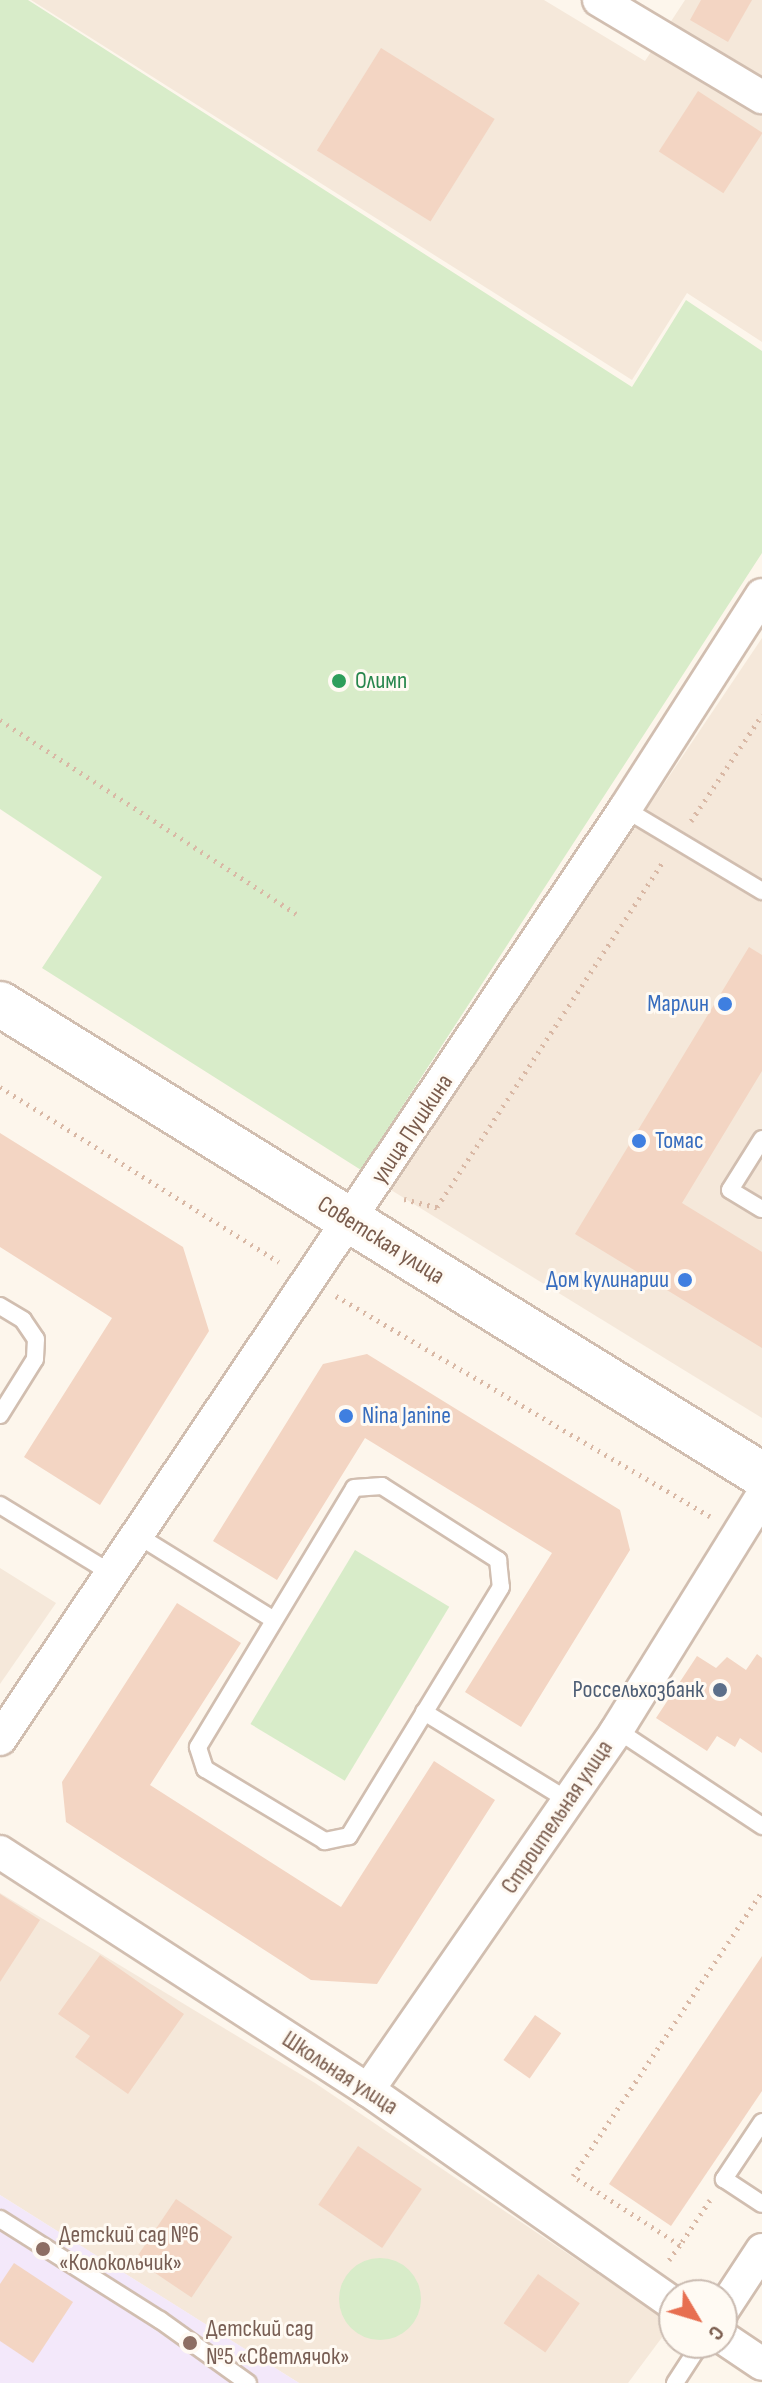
<!DOCTYPE html>
<html>
<head>
<meta charset="utf-8">
<style>
  body { margin:0 }
  #map { position:relative; width:762px; height:2383px; overflow:hidden; background:#fdf6ec; font-family:"Sofia Sans Condensed",sans-serif }
  div>[style] { position:absolute }
  [style*='--x'] { left:calc(var(--x)*1px); top:calc(var(--y)*1px); width:calc(var(--w)*1px); rotate:calc(var(--a)*1deg) }
  .residential>* { inset:0; background:#f5e8da }
  .education>* { inset:0; background:#f3e8fa }
  .green>* { inset:0; background:#d8ecc9; transform-origin:0 0 }
  .round { border-radius:50% }
  .building>* { inset:0; background:#f3d5c3; transform-origin:0 0 }
  .path>* { height:5px; margin-top:-2.5px; transform-origin:0; background:repeating-linear-gradient(90deg,#d9b8a5 0 2px,transparent 0 8px) }
  .roads { filter:drop-shadow(2px 0 #d1beb0) drop-shadow(-2px 0 #d1beb0) drop-shadow(0 2px #d1beb0) drop-shadow(0 -2px #d1beb0) }
  .lane>* { height:16px; margin:-8px; padding:0 8px; transform-origin:8px; border-radius:8px; background:#fff }
  .street>* { height:32px; margin:-16px; padding:0 16px; transform-origin:16px; border-radius:16px; background:#fff }
  .secondary>* { height:44px; margin:-22px; padding:0 22px; transform-origin:22px; border-radius:22px; background:#fff }
  .dots>* { width:22px; height:22px; translate:-50% -50%; box-sizing:border-box; border:4px solid #fffaf3; border-radius:50% }
  span { translate:-50% -50%; white-space:nowrap; text-align:center; line-height:1.15; -webkit-text-stroke:6px #fffaf3; paint-order:stroke }
  .leisure-label { font-size:24px; color:#27864d }
  .left { translate:0 -50%; text-align:left }
  .shop-label { font-size:24px; color:#366cbe }
  .right { translate:-100% -50%; text-align:right }
  .street-label { font-size:24px; color:#7a5c4d }
  .service-label { font-size:24px; color:#4e5e75 }
  .education-label { font-size:24px; color:#785e54 }
  .north { position:absolute; left:658px; top:2279px; width:80px; height:80px; box-sizing:border-box; background:#fffaf3; border:2px solid #cabbb1; border-radius:50%; rotate:128deg; font-size:22px; font-weight:700; line-height:32px; text-align:center; color:#7a5c4d }
  .north::after { content:''; display:block; margin:auto; width:28px; height:36px; background:#e76f51; clip-path:polygon(50% 0,100% 100%,50% 72%,0 100%) }
</style>
</head>
<body>
<div id="map">
  <div class="residential">
    <i style="clip-path:polygon(31px 0,544px 0,645px 61px,685px 0,762px 0,762px 342px,687px 293px,632px 380px)"></i>
    <i style="clip-path:polygon(762px 638px,762px 1418px,391px 1190px)"></i>
    <i style="clip-path:polygon(0 1568px,56px 1603px,0 1684px)"></i>
    <i style="clip-path:polygon(0 1893px,315px 2083px,672px 2324px,628px 2383px,299px 2383px,0 2195px)"></i>
  </div>
  <div class="education">
    <i style="clip-path:polygon(0 2195px,172px 2303px,299px 2383px,0 2383px)"></i>
  </div>
  <div class="green">
    <i style="clip-path:polygon(0 0,28px 0,632px 387px,686px 300px,762px 351px,762px 553px,361px 1170px,42px 968px,102px 877px,0 809px)"></i>
    <i style="left:355px;top:1550px;width:110px;height:203px;rotate:31deg"></i>
    <i class="round" style="left:339px;top:2258px;width:82px;height:82px"></i>
  </div>
  <div class="building">
    <i style="clip-path:polygon(701px 0,752px 0,728px 42px,690px 20px)"></i>
    <i style="left:381px;top:48px;width:134px;height:121px;rotate:32deg"></i>
    <i style="left:698px;top:91px;width:77px;height:72px;rotate:33deg"></i>
    <i style="clip-path:polygon(749px 947px,762px 955px,762px 1071px,682px 1203px,762px 1252px,762px 1348px,575px 1234px)"></i>
    <i style="clip-path:polygon(0 1133px,183px 1247px,209px 1331px,100px 1505px,24px 1457px,112px 1318px,0 1247px)"></i>
    <i style="clip-path:polygon(367px 1354px,620px 1510px,630px 1550px,521px 1727px,465px 1692px,552px 1553px,365px 1438px,277px 1580px,213px 1541px,323px 1364px)"></i>
    <i style="clip-path:polygon(177px 1603px,241px 1643px,150px 1785px,341px 1907px,434px 1761px,495px 1800px,377px 1984px,311px 1980px,66px 1822px,62px 1782px)"></i>
    <i style="clip-path:polygon(757px 1654px,762px 1658px,762px 1753px,740px 1738px,735px 1747px,717px 1736px,707px 1751px,656px 1718px,697px 1656px,716px 1668px,727px 1657px,746px 1670px)"></i>
    <i style="clip-path:polygon(0 1894px,40px 1920px,0 1982px)"></i>
    <i style="clip-path:polygon(100px 1955px,184px 2014px,128px 2094px,75px 2057px,90px 2036px,58px 2014px)"></i>
    <i style="clip-path:polygon(762px 1956px,762px 2091px,671px 2226px,609px 2184px)"></i>
    <i style="left:535px;top:2015px;width:32px;height:55px;rotate:35deg"></i>
    <i style="left:358px;top:2146px;width:77px;height:71px;rotate:34deg"></i>
    <i style="left:176px;top:2199px;width:68px;height:73px;rotate:34deg"></i>
    <i style="clip-path:polygon(14px 2263px,73px 2302px,33px 2363px,0 2341px,0 2284px)"></i>
    <i style="left:538px;top:2274px;width:51px;height:60px;rotate:35deg"></i>
  </div>
  <div class="path">
    <i style="--x:0;--y:720;--w:354;--a:33.2"></i>
    <i style="--x:691;--y:821;--w:128;--a:-56.2"></i>
    <i style="--x:0;--y:1087;--w:329;--a:32.1"></i>
    <i style="--x:404;--y:1199;--w:34;--a:14"></i>
    <i style="--x:437;--y:1207;--w:412;--a:-56.8"></i>
    <i style="--x:336;--y:1296;--w:434;--a:30.5"></i>
    <i style="--x:710;--y:2200;--w:54;--a:123.7"></i>
    <i style="--x:680;--y:2245;--w:127;--a:-147.2"></i>
    <i style="--x:573;--y:2176;--w:342;--a:-56.4"></i>
    <i style="--x:669;--y:2260;--w:19;--a:-54"></i>
  </div>
  <div class="roads">
    <div class="lane">
      <i style="--x:625;--y:809;--w:160;--a:30.9"></i>
      <i style="--x:762;--y:1139;--w:60;--a:122.1"></i>
      <i style="--x:730;--y:1190;--w:37;--a:31"></i>
      <i style="--x:0;--y:1306;--w:27;--a:31"></i>
      <i style="--x:23;--y:1320;--w:23;--a:56"></i>
      <i style="--x:36;--y:1339;--w:20;--a:93"></i>
      <i style="--x:35;--y:1359;--w:66;--a:122"></i>
      <i style="--x:382;--y:1486;--w:138;--a:32.5"></i>
      <i style="--x:498;--y:1560;--w:27;--a:84"></i>
      <i style="--x:501;--y:1587;--w:292;--a:121.4"></i>
      <i style="--x:349;--y:1836;--w:25;--a:168"></i>
      <i style="--x:325;--y:1841;--w:140;--a:-149"></i>
      <i style="--x:205;--y:1769;--w:23;--a:-108"></i>
      <i style="--x:198;--y:1747;--w:302;--a:-58.9"></i>
      <i style="--x:354;--y:1488;--w:28;--a:-4"></i>
      <i style="--x:0;--y:1505;--w:130;--a:31.5"></i>
      <i style="--x:137;--y:1535;--w:161;--a:31.8"></i>
      <i style="--x:424;--y:1712;--w:170;--a:31.5"></i>
      <i style="--x:617;--y:1730;--w:174;--a:33.5"></i>
      <i style="--x:762;--y:2122;--w:69;--a:123.7"></i>
      <i style="--x:724;--y:2179;--w:45;--a:33.3"></i>
      <i style="--x:0;--y:2219;--w:189;--a:32.3"></i>
      <i style="--x:160;--y:2320;--w:108;--a:35.6"></i>
      <i style="--x:675;--y:2383;--w:48;--a:-57"></i>
    </div>
    <div class="street">
      <i style="--x:599;--y:0;--w:190;--a:30.8"></i>
      <i style="--x:0;--y:1739;--w:1121;--a:-56.1"></i>
      <i style="--x:625;--y:809;--w:254;--a:-57.4"></i>
      <i style="--x:0;--y:1852;--w:438;--a:32.9"></i>
      <i style="--x:368;--y:2090;--w:373;--a:35"></i>
      <i style="--x:368;--y:2090;--w:438;--a:-55.3"></i>
      <i style="--x:617;--y:1730;--w:275;--a:-58.2"></i>
      <i style="--x:722;--y:2311;--w:73;--a:-56.7"></i>
      <i style="--x:722;--y:2337;--w:48;--a:34"></i>
    </div>
    <div class="secondary">
      <i style="--x:0;--y:1004;--w:896;--a:31.72"></i>
    </div>
  </div>
  <div class="dots">
    <i style="left:339px;top:681px;background:#2e9e5b"></i>
    <i style="left:725px;top:1004px;background:#3f7fe0"></i>
    <i style="left:639px;top:1141px;background:#3f7fe0"></i>
    <i style="left:685px;top:1280px;background:#3f7fe0"></i>
    <i style="left:346px;top:1416px;background:#3f7fe0"></i>
    <i style="left:720px;top:1690px;background:#5c6f8a"></i>
    <i style="left:43px;top:2249px;background:#8d6e63"></i>
    <i style="left:190px;top:2343px;background:#8d6e63"></i>
  </div>
  <div class="leisure-label">
    <span class="left" style="left:355px;top:681px">Олимп</span>
  </div>
  <div class="shop-label">
    <span class="right" style="left:709px;top:1004px">Марлин</span>
    <span class="left" style="left:655px;top:1141px">Томас</span>
    <span class="right" style="left:669px;top:1280px">Дом кулинарии</span>
    <span class="left" style="left:362px;top:1416px">Nina Janine</span>
  </div>
  <div class="street-label">
    <span style="left:412px;top:1129px;rotate:-56deg">улица Пушкина</span>
    <span style="left:381px;top:1240px;rotate:32deg">Советская улица</span>
    <span style="left:557px;top:1817px;rotate:-56deg">Строительная улица</span>
    <span style="left:340px;top:2073px;rotate:33deg">Школьная улица</span>
  </div>
  <div class="service-label">
    <span class="right" style="left:704px;top:1690px">Россельхозбанк</span>
  </div>
  <div class="education-label">
    <span class="left" style="left:59px;top:2249px">Детский сад №6<br>«Колокольчик»</span>
    <span class="left" style="left:206px;top:2343px">Детский сад<br>№5 «Светлячок»</span>
  </div>
  <div class="north">С</div>
</div>
</body>
</html>
